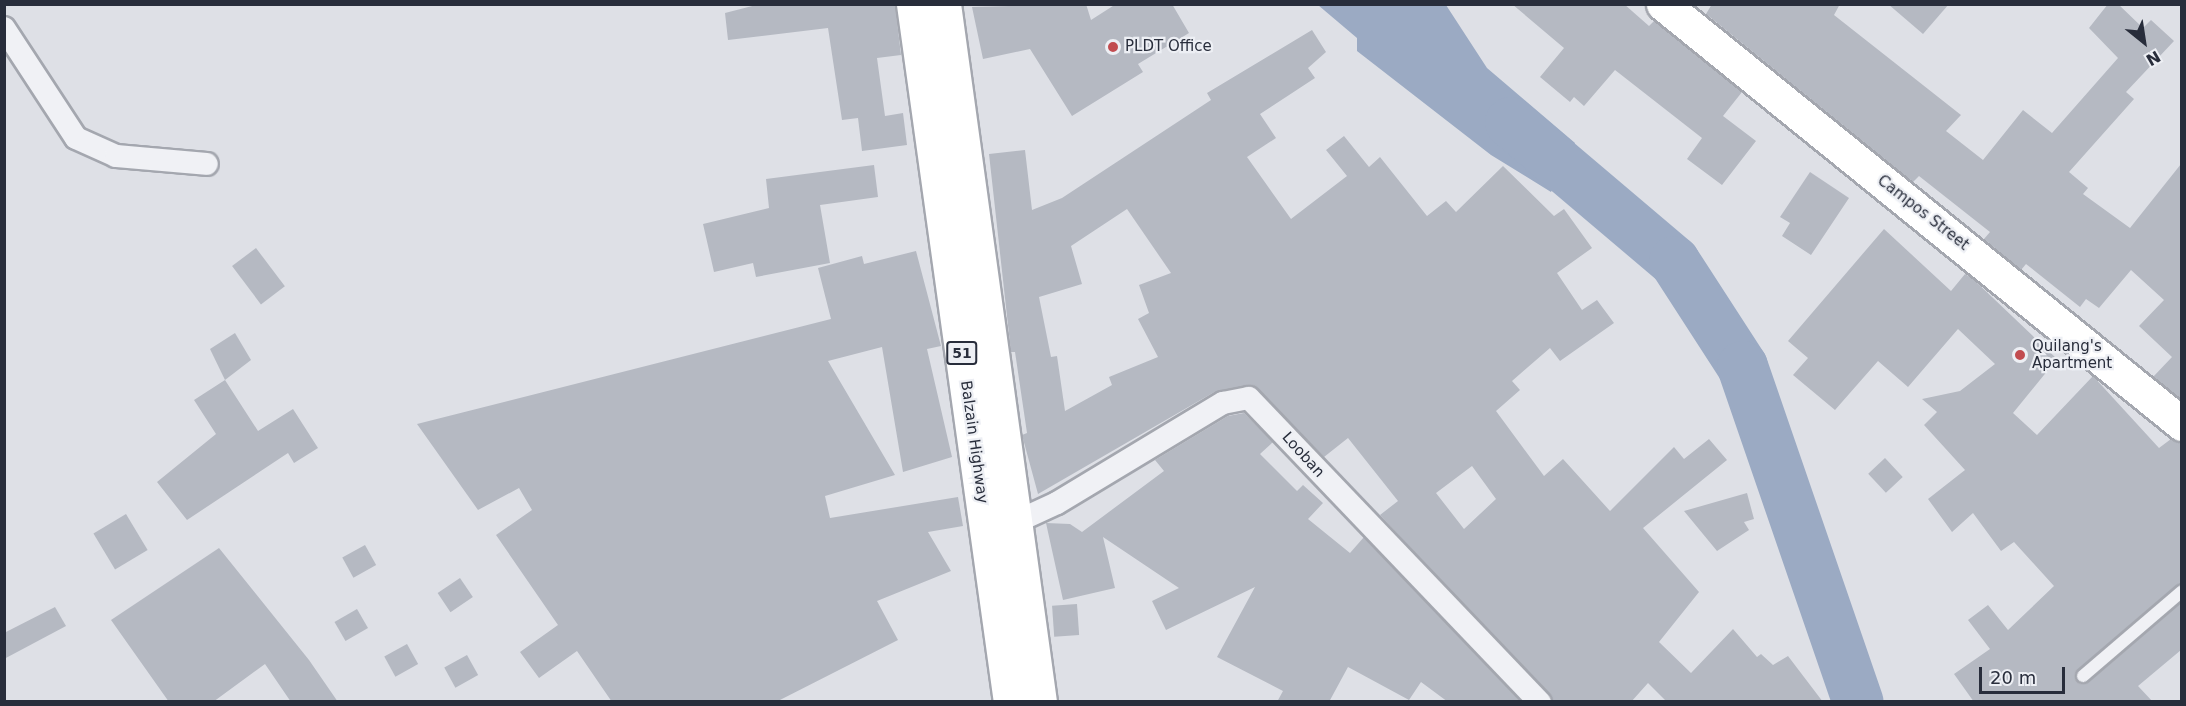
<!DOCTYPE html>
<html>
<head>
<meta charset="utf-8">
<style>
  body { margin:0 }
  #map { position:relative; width:2186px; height:706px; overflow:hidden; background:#dee0e6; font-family:"DejaVu Sans",sans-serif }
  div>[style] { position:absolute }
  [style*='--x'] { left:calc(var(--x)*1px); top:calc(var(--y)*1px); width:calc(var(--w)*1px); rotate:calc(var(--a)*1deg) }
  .water>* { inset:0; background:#9baac3 }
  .river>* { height:51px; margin:-25.5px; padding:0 25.5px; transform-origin:25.5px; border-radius:25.5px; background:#9baac3 }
  .building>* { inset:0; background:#b5b9c2; transform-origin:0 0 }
  .roads { filter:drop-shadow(2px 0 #a4a7af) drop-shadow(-2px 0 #a4a7af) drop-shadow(0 2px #a4a7af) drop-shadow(0 -2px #a4a7af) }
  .lane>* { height:12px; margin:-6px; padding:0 6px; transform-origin:6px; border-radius:6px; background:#f0f1f5 }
  .street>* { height:22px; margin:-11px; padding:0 11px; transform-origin:11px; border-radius:11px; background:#f0f1f5 }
  .secondary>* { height:33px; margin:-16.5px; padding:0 16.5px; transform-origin:16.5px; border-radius:16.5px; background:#fff }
  .primary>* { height:33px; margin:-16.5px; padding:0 16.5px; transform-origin:16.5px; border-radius:16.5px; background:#fff }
  .dots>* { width:16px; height:16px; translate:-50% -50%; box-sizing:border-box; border:3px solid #edeff4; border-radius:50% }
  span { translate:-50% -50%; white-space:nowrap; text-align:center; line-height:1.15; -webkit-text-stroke:4.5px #edeff4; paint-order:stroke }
  .shield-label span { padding:2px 4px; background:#edeff4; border:2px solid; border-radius:4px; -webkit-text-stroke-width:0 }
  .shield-label { font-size:14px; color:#282d3b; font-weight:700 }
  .poi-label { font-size:15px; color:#282d3b }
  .left { translate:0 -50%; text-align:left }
  .street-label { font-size:15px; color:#282d3b }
  .frame { position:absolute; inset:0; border:6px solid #282d3b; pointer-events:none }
  .north { position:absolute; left:2114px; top:12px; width:60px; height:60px; -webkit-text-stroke:4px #edeff4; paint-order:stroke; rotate:150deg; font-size:16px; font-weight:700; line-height:24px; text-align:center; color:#282d3b }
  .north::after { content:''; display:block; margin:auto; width:21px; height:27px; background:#282d3b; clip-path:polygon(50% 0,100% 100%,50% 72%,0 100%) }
  .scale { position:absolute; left:1979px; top:667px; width:86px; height:27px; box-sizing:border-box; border:3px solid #282d3b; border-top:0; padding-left:8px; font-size:18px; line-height:21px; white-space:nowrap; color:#282d3b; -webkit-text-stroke:4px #edeff4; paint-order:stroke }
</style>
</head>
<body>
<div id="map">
  <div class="water">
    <i style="clip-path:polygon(1318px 5px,1446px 5px,1487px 68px,1575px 143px,1551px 192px,1491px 155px,1357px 51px,1357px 38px)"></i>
  </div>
  <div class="river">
    <i style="--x:1510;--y:122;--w:215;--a:40.3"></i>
    <i style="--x:1674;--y:261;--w:125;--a:57.1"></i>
    <i style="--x:1742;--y:366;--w:355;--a:71"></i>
  </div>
  <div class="building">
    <i style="clip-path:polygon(760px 4px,895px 4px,901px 55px,877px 58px,885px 116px,903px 113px,907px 145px,862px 151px,858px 118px,842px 120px,828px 28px,728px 40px,725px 13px)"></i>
    <i style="clip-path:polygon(1086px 4px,1091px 20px,1116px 4px,1172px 4px,1189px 33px,1138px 64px,1143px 72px,1072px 116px,1030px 49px,983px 59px,972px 7px)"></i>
    <i style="clip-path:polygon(1512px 4px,1624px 4px,1649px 26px,1654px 21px,1742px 92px,1723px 116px,1756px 141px,1722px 185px,1687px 159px,1702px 138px,1615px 70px,1584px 106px,1574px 97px,1570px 102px,1540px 77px,1564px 48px)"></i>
    <i style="clip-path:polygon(1712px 4px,1840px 4px,1834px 15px,1961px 115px,1946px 131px,1983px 160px,2023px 110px,2052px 133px,2118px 58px,2089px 28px,2108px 4px,2118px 4px,2143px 28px,2151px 20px,2174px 41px,2126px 92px,2134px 99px,2069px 172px,2088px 188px,2083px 194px,2130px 228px,2181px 164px,2181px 399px,2153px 377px,2172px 357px,2139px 326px,2164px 300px,2131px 270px,2099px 308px,2086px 299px,2080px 307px,2026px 264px,2021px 270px,1984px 239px,1990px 232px,1919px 176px,1913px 182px,1706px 14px)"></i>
    <i style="clip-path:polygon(1888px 4px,1949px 4px,1923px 34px)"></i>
    <i style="clip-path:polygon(evenodd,1312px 30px,1326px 52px,1308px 68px,1315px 78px,1260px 114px,1276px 138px,1247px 157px,1291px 219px,1347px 176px,1326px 150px,1344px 136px,1369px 167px,1380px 157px,1427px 216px,1446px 201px,1456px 212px,1503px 166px,1554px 216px,1564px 209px,1592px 248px,1557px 273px,1582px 310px,1597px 300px,1614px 323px,1560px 361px,1550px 348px,1512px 381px,1520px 390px,1496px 411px,1544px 476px,1563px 459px,1610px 511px,1674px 447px,1684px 459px,1709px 439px,1727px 460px,1643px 528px,1699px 592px,1659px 642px,1691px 673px,1733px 629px,1757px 657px,1761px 654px,1773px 665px,1788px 656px,1823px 702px,1667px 702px,1648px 683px,1631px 702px,1553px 702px,1380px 515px,1398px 501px,1348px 438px,1324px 457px,1253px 385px,1216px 391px,1038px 494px,1022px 435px,1027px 433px,1015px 352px,1011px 352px,989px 154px,1025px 150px,1032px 210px,1062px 198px,1211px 100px,1207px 93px,1312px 30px,1127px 209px,1171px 273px,1139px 285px,1149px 313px,1138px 319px,1158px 357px,1109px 377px,1112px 385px,1065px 411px,1057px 356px,1051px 357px,1039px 297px,1082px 284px,1071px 246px,1127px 209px,1312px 30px,1472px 466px,1496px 499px,1464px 529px,1436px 493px,1472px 466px)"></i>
    <i style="clip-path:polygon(874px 165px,878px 197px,820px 205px,830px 263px,756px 277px,753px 263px,714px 272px,703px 224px,769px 208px,766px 179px)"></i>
    <i style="clip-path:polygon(1810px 172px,1849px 198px,1811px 255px,1782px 236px,1790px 223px,1780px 217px)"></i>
    <i style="clip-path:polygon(1884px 229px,1951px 291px,1965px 274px,1972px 278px,2057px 359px,2013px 413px,2037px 435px,2093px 376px,2159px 448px,2171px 439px,2181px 442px,2181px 583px,2075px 674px,2080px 684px,2088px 682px,2181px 602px,2181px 650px,2138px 686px,2153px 702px,1974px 702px,1954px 674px,1990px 649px,1968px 620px,1988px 605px,2008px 630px,2054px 586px,2014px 542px,2001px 551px,1973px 513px,1952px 532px,1928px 499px,1965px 470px,1924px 425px,1937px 412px,1922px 399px,1960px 391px,1995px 364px,1958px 329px,1908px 387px,1878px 361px,1835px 410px,1793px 375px,1808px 358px,1788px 341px)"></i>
    <i style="left:256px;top:248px;width:48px;height:30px;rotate:53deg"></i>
    <i style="clip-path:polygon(916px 251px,941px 346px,927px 349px,952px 457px,903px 472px,882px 347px,828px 361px,895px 475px,825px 496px,830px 518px,958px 497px,963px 526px,928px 532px,951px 571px,877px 601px,898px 640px,776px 702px,612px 702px,577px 651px,539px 678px,520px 652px,558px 625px,496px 535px,532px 510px,519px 488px,478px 510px,417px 424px,831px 319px,818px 268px,862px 256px,864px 264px)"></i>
    <i style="clip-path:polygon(235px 333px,251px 360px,225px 380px,210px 349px)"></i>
    <i style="clip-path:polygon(225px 380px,258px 431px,293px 409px,318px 448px,294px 463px,288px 453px,187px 520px,157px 482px,216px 434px,194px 400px)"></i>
    <i style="clip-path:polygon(1244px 413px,1273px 442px,1260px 454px,1297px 491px,1303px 485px,1323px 503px,1308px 519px,1350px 553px,1364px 537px,1521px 702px,1448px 702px,1421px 682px,1409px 700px,1348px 667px,1329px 702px,1277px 702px,1283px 691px,1217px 657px,1255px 587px,1166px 630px,1152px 601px,1179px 588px,1103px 537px,1115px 588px,1063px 600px,1046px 523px,1070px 524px,1082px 532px,1164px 471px,1155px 460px,1228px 416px)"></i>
    <i style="left:1885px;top:458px;width:26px;height:23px;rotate:47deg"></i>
    <i style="clip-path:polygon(1747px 493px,1754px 519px,1744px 522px,1749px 530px,1717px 551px,1684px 511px)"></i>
    <i style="left:126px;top:514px;width:42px;height:38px;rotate:59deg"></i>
    <i style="left:365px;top:545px;width:23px;height:26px;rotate:61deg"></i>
    <i style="clip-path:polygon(219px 548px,309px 660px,338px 702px,291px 702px,265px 664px,213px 702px,169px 702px,111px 620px)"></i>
    <i style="left:460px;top:578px;width:23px;height:27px;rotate:56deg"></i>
    <i style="left:1077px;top:604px;width:31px;height:25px;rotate:86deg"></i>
    <i style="clip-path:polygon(55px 607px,66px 626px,4px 659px,4px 633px)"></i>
    <i style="left:357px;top:609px;width:22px;height:26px;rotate:60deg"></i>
    <i style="left:407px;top:644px;width:23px;height:26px;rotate:61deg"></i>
    <i style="left:467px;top:655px;width:23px;height:26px;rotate:61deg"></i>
  </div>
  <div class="roads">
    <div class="lane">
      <i style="--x:2083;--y:676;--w:130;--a:-40.6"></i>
    </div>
    <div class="street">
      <i style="--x:4;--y:28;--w:131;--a:56.8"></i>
      <i style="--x:76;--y:138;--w:44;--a:24.2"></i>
      <i style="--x:116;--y:156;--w:91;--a:5"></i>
      <i style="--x:1018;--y:521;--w:43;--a:-24.8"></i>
      <i style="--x:1057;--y:503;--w:194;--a:-31.1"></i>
      <i style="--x:1223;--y:403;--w:26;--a:-11"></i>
      <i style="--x:1249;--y:398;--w:421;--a:46.3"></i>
    </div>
    <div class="secondary">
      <i style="--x:1663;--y:4;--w:668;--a:38.98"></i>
    </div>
    <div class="primary">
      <i style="--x:913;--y:4;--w:705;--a:82.09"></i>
      <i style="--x:944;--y:4;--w:705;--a:82.17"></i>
    </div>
  </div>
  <div class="dots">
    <i style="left:1113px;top:47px;background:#c24c50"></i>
    <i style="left:2020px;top:355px;background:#c24c50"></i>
  </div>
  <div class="shield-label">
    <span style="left:962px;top:353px">51</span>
  </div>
  <div class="poi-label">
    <span class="left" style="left:1125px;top:47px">PLDT Office</span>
    <span class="left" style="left:2032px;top:355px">Quilang's<br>Apartment</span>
  </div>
  <div class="street-label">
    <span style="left:1923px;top:213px;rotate:38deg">Campos Street</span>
    <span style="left:974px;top:442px;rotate:82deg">Balzain Highway</span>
    <span style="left:1303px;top:455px;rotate:48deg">Looban</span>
  </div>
  <div class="frame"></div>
  <div class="north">N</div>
  <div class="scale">20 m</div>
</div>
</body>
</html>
